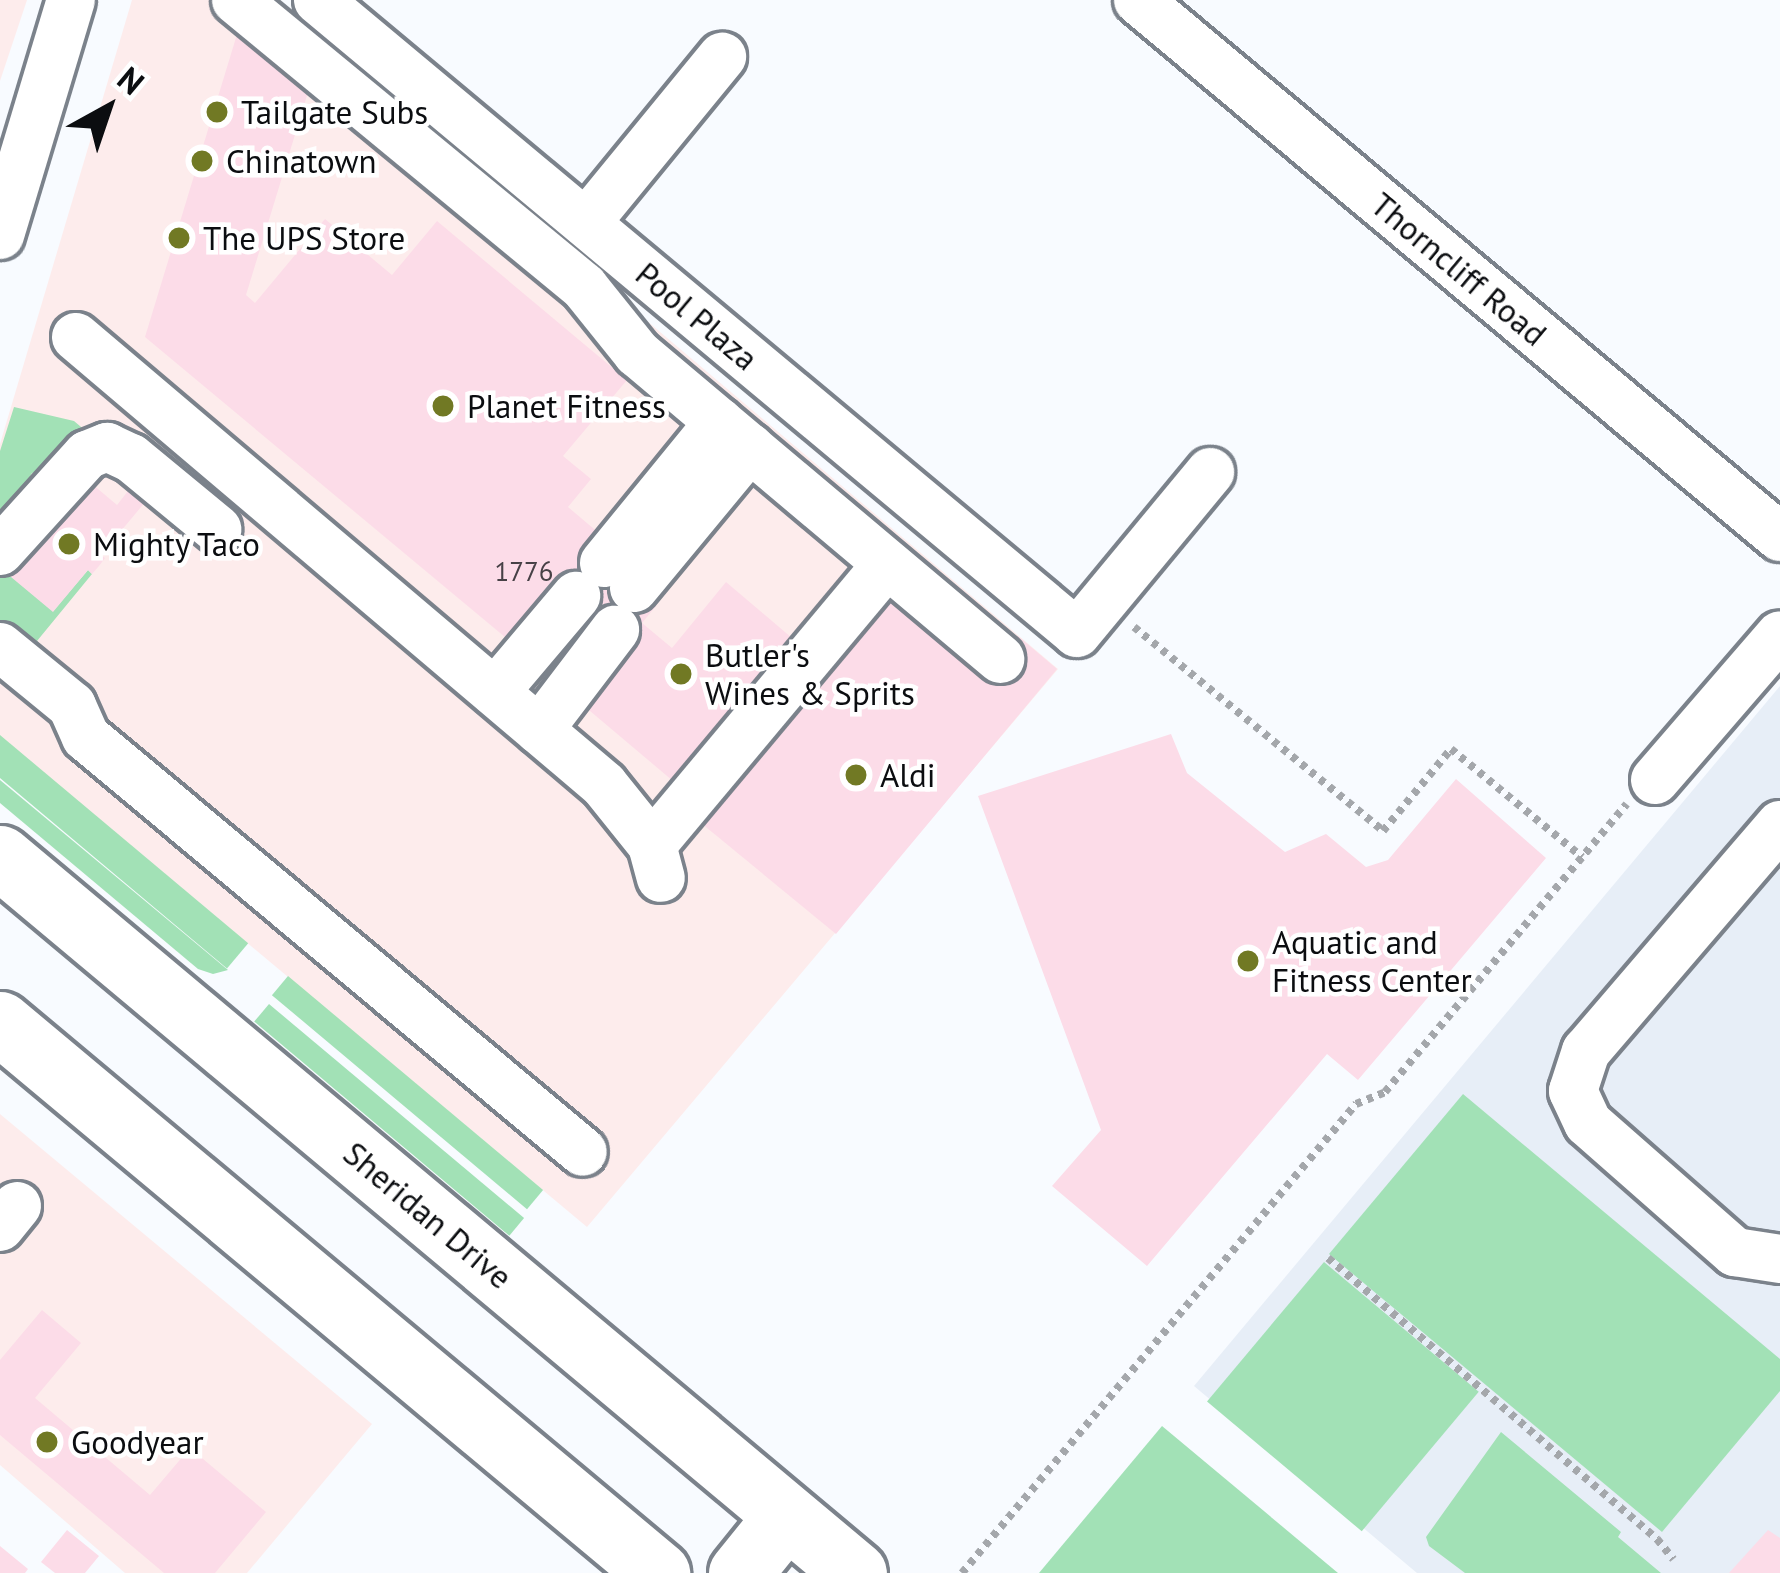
<!DOCTYPE html>
<html>
<head>
<meta charset="utf-8">
<style>
  body { margin:0 }
  #map { position:relative; width:1780px; height:1573px; overflow:hidden; background:#f8fbff; font-family:"PT Sans",sans-serif }
  div>[style] { position:absolute }
  [style*='--x'] { left:calc(var(--x)*1px); top:calc(var(--y)*1px); width:calc(var(--w)*1px); rotate:calc(var(--a)*1deg) }
  .commercial>* { inset:0; background:#fdecec }
  .built>* { inset:0; background:#e7eef7 }
  .green>* { inset:0; background:#a2e1b6; transform-origin:0 0 }
  .building>* { inset:0; background:#fcdce8 }
  .path>* { height:8px; margin-top:-4px; transform-origin:0; background:repeating-linear-gradient(90deg,#a4a7ab 0 6px,transparent 0 12px) }
  .roads { filter:drop-shadow(3px 0 #7b828b) drop-shadow(-3px 0 #7b828b) drop-shadow(0 3px #7b828b) drop-shadow(0 -3px #7b828b) }
  .minor>* { height:48px; margin:-24px; padding:0 24px; transform-origin:24px; border-radius:24px; background:#fff }
  .major>* { height:63px; margin:-31.5px; padding:0 31.5px; transform-origin:31.5px; border-radius:31.5px; background:#fff }
  .dots>* { width:33px; height:33px; translate:-50% -50%; box-sizing:border-box; border:6px solid #fff; border-radius:50% }
  span { translate:-50% -50%; white-space:nowrap; text-align:center; line-height:1.15; -webkit-text-stroke:9px #fff; paint-order:stroke }
  .number-label { font-size:27px; color:#474146 }
  .number-label span { -webkit-text-stroke-width:0 }
  .poi-label { font-size:33px; color:#0b0d10 }
  .left { translate:0 -50%; text-align:left }
  .street-label { font-size:33px; color:#0b0d10 }
  .north { position:absolute; left:48px; top:48px; width:120px; height:120px; -webkit-text-stroke:9px #fff; paint-order:stroke; rotate:40deg; font-size:33px; font-weight:700; line-height:48px; text-align:center; color:#0b0d10 }
  .north::after { content:''; display:block; margin:auto; width:42px; height:54px; background:#0b0d10; clip-path:polygon(50% 0,100% 100%,50% 72%,0 100%) }
</style>
</head>
<body>
<div id="map">
  <div class="commercial">
    <i style="clip-path:polygon(0 0,27px 0,0 81px)"></i>
    <i style="clip-path:polygon(132px 0,268px 0,1058px 669px,587px 1227px,0 736px,0 444px)"></i>
    <i style="clip-path:polygon(0 1114px,372px 1424px,247px 1573px,125px 1573px,0 1465px)"></i>
  </div>
  <div class="built">
    <i style="clip-path:polygon(1780px 686px,1780px 1573px,1417px 1573px,1194px 1386px)"></i>
  </div>
  <div class="green">
    <i style="clip-path:polygon(14px 407px,74px 421px,87px 432px,44px 471px,32px 473px,0 530px,0 451px)"></i>
    <i style="clip-path:polygon(0 567px,53px 611px,88px 570px,92px 574px,37px 641px,56px 658px,46px 670px,0 631px)"></i>
    <i style="left:0;top:735px;width:324px;height:33px;rotate:40deg"></i>
    <i style="clip-path:polygon(0 780px,228px 970px,213px 974px,198px 969px,0 803px)"></i>
    <i style="left:288px;top:976px;width:333px;height:25px;rotate:40deg"></i>
    <i style="left:269px;top:1004px;width:333px;height:23px;rotate:40deg"></i>
    <i style="clip-path:polygon(1463px 1094px,1780px 1359px,1780px 1391px,1662px 1532px,1329px 1254px)"></i>
    <i style="left:1324px;top:1262px;width:202px;height:182px;rotate:40deg"></i>
    <i style="clip-path:polygon(1162px 1426px,1338px 1573px,1039px 1573px)"></i>
    <i style="clip-path:polygon(1501px 1432px,1621px 1532px,1618px 1537px,1661px 1573px,1465px 1573px,1429px 1546px,1426px 1537px)"></i>
  </div>
  <div class="building">
    <i style="clip-path:polygon(238px 31px,309px 89px,246px 295px,255px 303px,325px 219px,392px 275px,437px 221px,627px 380px,563px 456px,591px 479px,568px 507px,607px 540px,595px 555px,656px 606px,642px 623px,672px 648px,726px 582px,792px 638px,673px 781px,577px 700px,582px 649px,564px 634px,518px 648px,145px 337px)"></i>
    <i style="clip-path:polygon(85px 478px,117px 505px,135px 482px,151px 495px,101px 555px,105px 558px,99px 566px,92px 574px,88px 570px,53px 612px,5px 572px)"></i>
    <i style="clip-path:polygon(892px 595px,986px 675px,1018px 636px,1057px 669px,836px 934px,701px 823px)"></i>
    <i style="clip-path:polygon(561px 635px,584px 653px,560px 686px,534px 663px)"></i>
    <i style="clip-path:polygon(1171px 734px,1187px 773px,1285px 852px,1326px 834px,1366px 867px,1388px 860px,1456px 779px,1546px 858px,1358px 1080px,1327px 1054px,1147px 1266px,1052px 1186px,1101px 1130px,978px 796px)"></i>
    <i style="clip-path:polygon(42px 1310px,81px 1343px,35px 1398px,150px 1495px,190px 1448px,266px 1512px,215px 1573px,164px 1573px,0 1435px,0 1360px)"></i>
    <i style="clip-path:polygon(67px 1530px,99px 1556px,85px 1573px,55px 1573px,41px 1562px)"></i>
    <i style="clip-path:polygon(1768px 1530px,1780px 1538px,1780px 1573px,1729px 1573px)"></i>
    <i style="clip-path:polygon(0 1546px,28px 1569px,25px 1573px,0 1573px)"></i>
  </div>
  <div class="path">
    <i style="--x:1134;--y:627;--w:322;--a:39.3"></i>
    <i style="--x:1383;--y:831;--w:107;--a:-50.3"></i>
    <i style="--x:1451;--y:749;--w:170;--a:39.5"></i>
    <i style="--x:1328;--y:1258;--w:433;--a:40.5"></i>
    <i style="--x:1657;--y:1539;--w:26;--a:51"></i>
    <i style="--x:962;--y:1573;--w:613;--a:-49.97"></i>
    <i style="--x:1356;--y:1104;--w:31;--a:-22"></i>
    <i style="--x:1385;--y:1092;--w:376;--a:-50"></i>
  </div>
  <div class="roads">
    <div class="minor">
      <i style="--x:236;--y:0;--w:451;--a:39.5"></i>
      <i style="--x:584;--y:287;--w:85;--a:51.2"></i>
      <i style="--x:637;--y:353;--w:475;--a:40.1"></i>
      <i style="--x:318;--y:0;--w:988;--a:39.83"></i>
      <i style="--x:1077;--y:633;--w:209;--a:-50.4"></i>
      <i style="--x:1138;--y:0;--w:837;--a:39.91"></i>
      <i style="--x:586;--y:223;--w:215;--a:-50.7"></i>
      <i style="--x:0;--y:235;--w:245;--a:-73.2"></i>
      <i style="--x:76;--y:337;--w:692;--a:40.31"></i>
      <i style="--x:604;--y:785;--w:77;--a:51.3"></i>
      <i style="--x:652;--y:845;--w:34;--a:75"></i>
      <i style="--x:0;--y:551;--w:130;--a:-47.8"></i>
      <i style="--x:87;--y:455;--w:22;--a:-22"></i>
      <i style="--x:107;--y:447;--w:26;--a:25"></i>
      <i style="--x:131;--y:458;--w:112;--a:39.5"></i>
      <i style="--x:604;--y:563;--w:182;--a:-50.8"></i>
      <i style="--x:634;--y:588;--w:182;--a:-50.4"></i>
      <i style="--x:0;--y:647;--w:93;--a:39.3"></i>
      <i style="--x:72;--y:706;--w:34;--a:66"></i>
      <i style="--x:86;--y:737;--w:647;--a:39.86"></i>
      <i style="--x:495;--y:692;--w:126;--a:-49.8"></i>
      <i style="--x:539;--y:730;--w:126;--a:-52.8"></i>
      <i style="--x:1655;--y:780;--w:191;--a:-49.2"></i>
      <i style="--x:1780;--y:825;--w:298;--a:130.6"></i>
      <i style="--x:1586;--y:1051;--w:42;--a:108"></i>
      <i style="--x:1573;--y:1091;--w:35;--a:65"></i>
      <i style="--x:1588;--y:1123;--w:196;--a:41.3"></i>
      <i style="--x:1735;--y:1252;--w:46;--a:8.8"></i>
      <i style="--x:652;--y:845;--w:366;--a:-50.1"></i>
      <i style="--x:0;--y:1227;--w:27;--a:-51"></i>
    </div>
    <div class="major">
      <i style="--x:0;--y:857;--w:1115;--a:39.94"></i>
      <i style="--x:0;--y:1023;--w:858;--a:39.89"></i>
      <i style="--x:740;--y:1573;--w:73;--a:-51.1"></i>
    </div>
  </div>
  <div class="dots">
    <i style="left:217px;top:112px;background:#717924"></i>
    <i style="left:202px;top:161px;background:#717924"></i>
    <i style="left:179px;top:238px;background:#717924"></i>
    <i style="left:443px;top:406px;background:#717924"></i>
    <i style="left:69px;top:544px;background:#717924"></i>
    <i style="left:681px;top:674px;background:#717924"></i>
    <i style="left:856px;top:775px;background:#717924"></i>
    <i style="left:1248px;top:961px;background:#717924"></i>
    <i style="left:47px;top:1442px;background:#717924"></i>
  </div>
  <div class="number-label">
    <span style="left:524px;top:572px">1776</span>
  </div>
  <div class="poi-label">
    <span class="left" style="left:241px;top:112px">Tailgate Subs</span>
    <span class="left" style="left:226px;top:161px">Chinatown</span>
    <span class="left" style="left:203px;top:238px">The UPS Store</span>
    <span class="left" style="left:467px;top:406px">Planet Fitness</span>
    <span class="left" style="left:93px;top:544px">Mighty Taco</span>
    <span class="left" style="left:705px;top:674px">Butler's<br>Wines &amp; Sprits</span>
    <span class="left" style="left:880px;top:775px">Aldi</span>
    <span class="left" style="left:1272px;top:961px">Aquatic and<br>Fitness Center</span>
    <span class="left" style="left:71px;top:1442px">Goodyear</span>
  </div>
  <div class="street-label">
    <span style="left:1459px;top:269px;rotate:40deg">Thorncliff Road</span>
    <span style="left:697px;top:316px;rotate:40deg">Pool Plaza</span>
    <span style="left:428px;top:1215px;rotate:40deg">Sheridan Drive</span>
  </div>
  <div class="north">N</div>
</div>
</body>
</html>
